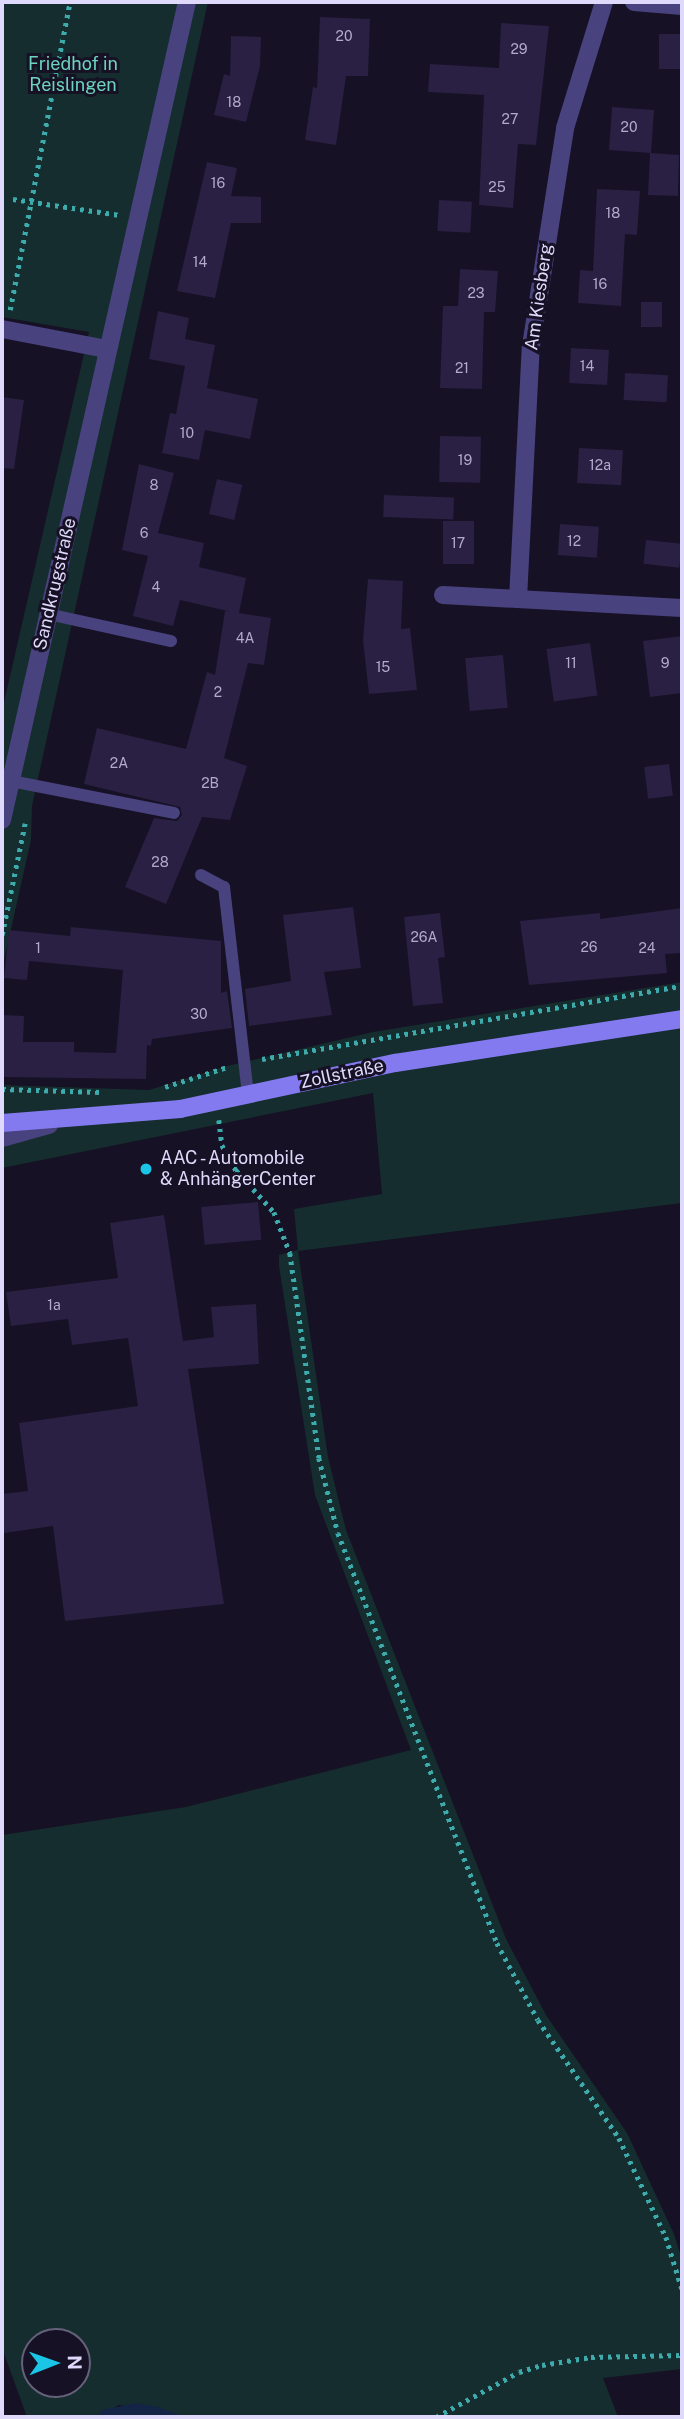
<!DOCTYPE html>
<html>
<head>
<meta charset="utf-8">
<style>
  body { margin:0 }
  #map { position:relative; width:684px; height:2419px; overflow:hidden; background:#161124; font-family:"Public Sans",sans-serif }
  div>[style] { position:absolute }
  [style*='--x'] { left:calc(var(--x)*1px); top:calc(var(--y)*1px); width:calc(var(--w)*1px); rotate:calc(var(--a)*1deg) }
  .green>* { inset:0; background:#152d2e }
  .water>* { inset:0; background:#142446 }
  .building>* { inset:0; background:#292043; transform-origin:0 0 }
  .path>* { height:4.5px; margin-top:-2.25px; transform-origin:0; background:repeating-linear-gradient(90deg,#3dabab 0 3.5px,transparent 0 8.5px) }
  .service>* { height:12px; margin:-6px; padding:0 6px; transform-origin:6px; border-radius:6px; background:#48427e }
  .minor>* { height:18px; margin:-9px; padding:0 9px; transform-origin:9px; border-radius:9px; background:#48427e }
  .tertiary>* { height:18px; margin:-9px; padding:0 9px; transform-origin:9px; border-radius:9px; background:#48427e }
  .secondary>* { height:18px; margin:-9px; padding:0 9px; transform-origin:9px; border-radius:9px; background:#847af0 }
  .dots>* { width:19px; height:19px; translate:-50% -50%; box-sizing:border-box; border:4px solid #161124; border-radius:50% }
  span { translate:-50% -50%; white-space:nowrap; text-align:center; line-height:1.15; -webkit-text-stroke:6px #161124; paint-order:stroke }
  .number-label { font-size:14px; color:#b2abcd }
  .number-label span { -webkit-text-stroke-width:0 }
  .park-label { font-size:18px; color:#6cd3c0 }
  .street-label { font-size:18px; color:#dfd9fb }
  .poi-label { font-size:18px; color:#dfd9fb }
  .left { translate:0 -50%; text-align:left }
  .frame { position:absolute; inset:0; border:4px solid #dfd9fb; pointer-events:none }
  .north { position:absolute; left:21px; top:2328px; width:70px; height:70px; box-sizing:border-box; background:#161124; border:2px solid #66617a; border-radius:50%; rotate:89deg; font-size:19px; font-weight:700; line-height:28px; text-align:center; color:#dfd9fb }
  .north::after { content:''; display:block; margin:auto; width:24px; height:32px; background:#1ac5e6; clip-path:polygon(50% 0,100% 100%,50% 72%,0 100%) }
</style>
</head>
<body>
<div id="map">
  <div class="green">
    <i style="clip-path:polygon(2px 2px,208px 2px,32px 806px,31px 840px,2px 969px,2px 711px,89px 332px,2px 317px)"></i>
    <i style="clip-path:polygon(evenodd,682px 982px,682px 1203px,298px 1251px,328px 1457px,346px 1530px,506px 1939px,546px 2015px,627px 2133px,674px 2234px,682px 2260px,682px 2369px,603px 2378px,618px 2417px,186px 2417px,119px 2405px,97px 2417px,27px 2417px,2px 2348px,2px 1835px,186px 1807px,411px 1750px,315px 1495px,279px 1266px,279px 1255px,298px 1250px,294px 1209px,382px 1194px,373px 1093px,2px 1168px,2px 1085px,149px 1090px,227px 1066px,373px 1032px,682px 982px,35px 2342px,77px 2342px,77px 2384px,35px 2384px,35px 2342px)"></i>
  </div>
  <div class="water">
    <i style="clip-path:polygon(136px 2403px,158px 2407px,186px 2417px,97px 2417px,102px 2410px)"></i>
  </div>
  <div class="building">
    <i style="clip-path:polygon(320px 17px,370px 19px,368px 76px,346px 76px,336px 145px,305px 140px,313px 87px,317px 88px)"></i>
    <i style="clip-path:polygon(501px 23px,549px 26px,536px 145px,518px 144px,513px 208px,479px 205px,484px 95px,428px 92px,430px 64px,499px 68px)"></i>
    <i style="left:659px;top:34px;width:23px;height:35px"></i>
    <i style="clip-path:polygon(231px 36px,261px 37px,260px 66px,246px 122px,214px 115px,224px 74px,230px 76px)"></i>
    <i style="clip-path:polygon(612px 107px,654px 110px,651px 153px,679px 155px,678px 196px,648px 195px,650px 153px,609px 150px)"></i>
    <i style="clip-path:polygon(207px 162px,237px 168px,231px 196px,261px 197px,261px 223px,231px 223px,215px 298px,177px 291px)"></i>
    <i style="clip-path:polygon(597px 189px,640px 191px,637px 235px,625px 234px,621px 306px,578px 303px,580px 270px,593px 271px)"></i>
    <i style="left:439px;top:200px;width:33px;height:31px;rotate:3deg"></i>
    <i style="clip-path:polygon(460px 269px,498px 271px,495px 312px,484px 312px,482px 389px,440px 388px,443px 306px,458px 306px)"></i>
    <i style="left:641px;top:302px;width:21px;height:25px"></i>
    <i style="clip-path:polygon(158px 311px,189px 318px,185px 339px,215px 345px,207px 388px,258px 399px,250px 439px,205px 430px,199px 460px,162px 453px,170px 413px,176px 414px,185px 366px,149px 359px)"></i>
    <i style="left:571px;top:348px;width:38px;height:35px;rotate:3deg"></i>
    <i style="left:625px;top:373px;width:43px;height:27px;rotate:3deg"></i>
    <i style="clip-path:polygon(2px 397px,24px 400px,14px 469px,2px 468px)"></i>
    <i style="left:440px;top:436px;width:41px;height:46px;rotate:1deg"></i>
    <i style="left:579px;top:448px;width:44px;height:35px;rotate:3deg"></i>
    <i style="clip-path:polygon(139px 464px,174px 473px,158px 533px,204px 543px,199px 567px,246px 578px,239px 613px,271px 618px,264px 665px,248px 663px,224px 758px,247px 766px,230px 820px,202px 817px,166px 904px,125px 887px,154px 818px,177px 821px,182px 815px,180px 807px,84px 784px,97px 728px,186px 749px,207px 672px,215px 675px,225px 611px,232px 612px,180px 600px,173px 626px,133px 616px,148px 556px,122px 550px)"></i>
    <i style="left:217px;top:479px;width:26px;height:36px;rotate:13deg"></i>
    <i style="left:384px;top:495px;width:70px;height:22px;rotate:2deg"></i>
    <i style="left:443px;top:521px;width:31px;height:43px"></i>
    <i style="left:560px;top:524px;width:39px;height:31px;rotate:4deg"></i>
    <i style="left:646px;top:540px;width:36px;height:24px;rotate:6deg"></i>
    <i style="clip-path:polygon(368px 579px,403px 581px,401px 629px,410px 628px,417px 690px,369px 694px,363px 640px)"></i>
    <i style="clip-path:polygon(682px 636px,682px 693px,650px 697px,643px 641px)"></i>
    <i style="left:590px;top:643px;width:53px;height:44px;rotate:82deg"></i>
    <i style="left:503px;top:655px;width:53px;height:38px;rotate:85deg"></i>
    <i style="left:669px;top:764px;width:32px;height:25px;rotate:83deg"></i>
    <i style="clip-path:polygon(353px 907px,361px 968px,324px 972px,332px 1015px,249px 1026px,245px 989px,291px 981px,283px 915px)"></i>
    <i style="clip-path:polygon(682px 908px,682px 953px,665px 954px,667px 973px,529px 985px,520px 921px,600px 913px,600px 919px)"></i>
    <i style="clip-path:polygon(440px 913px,445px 957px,438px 958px,443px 1003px,413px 1006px,404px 917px)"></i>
    <i style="clip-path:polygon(71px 927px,221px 941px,221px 993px,227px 991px,232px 1028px,152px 1039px,151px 1046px,147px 1045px,146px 1079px,2px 1077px,2px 1015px,24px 1016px,23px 1042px,74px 1042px,74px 1052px,116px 1053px,123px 970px,29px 961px,27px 980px,4px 978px,9px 930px,70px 936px)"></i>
    <i style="left:258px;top:1202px;width:38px;height:57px;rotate:85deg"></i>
    <i style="clip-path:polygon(164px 1215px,183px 1341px,214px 1337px,211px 1307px,256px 1304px,259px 1364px,188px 1369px,224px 1604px,65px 1621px,53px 1526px,4px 1533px,2px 1494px,28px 1491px,19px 1423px,138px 1406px,128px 1338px,72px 1345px,68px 1319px,11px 1326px,6px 1292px,118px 1278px,110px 1223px)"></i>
  </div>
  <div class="path">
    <i style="--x:13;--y:199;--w:108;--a:8.5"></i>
    <i style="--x:10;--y:310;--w:314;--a:-79"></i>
    <i style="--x:2;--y:935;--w:114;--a:-78.4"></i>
    <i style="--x:262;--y:1059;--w:426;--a:-9.9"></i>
    <i style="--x:165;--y:1087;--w:65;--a:-17.9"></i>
    <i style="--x:2;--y:1089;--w:99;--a:1.7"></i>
    <i style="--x:219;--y:1120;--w:25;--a:83"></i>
    <i style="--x:222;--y:1145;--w:29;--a:61"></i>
    <i style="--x:236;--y:1170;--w:57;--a:47.9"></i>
    <i style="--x:274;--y:1212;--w:44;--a:68.7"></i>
    <i style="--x:290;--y:1253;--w:207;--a:81.9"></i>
    <i style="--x:319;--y:1458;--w:77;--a:75.8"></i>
    <i style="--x:338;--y:1533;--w:440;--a:68.8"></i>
    <i style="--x:497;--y:1943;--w:87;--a:62"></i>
    <i style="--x:538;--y:2020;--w:143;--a:55.5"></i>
    <i style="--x:619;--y:2138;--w:110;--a:64.6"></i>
    <i style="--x:666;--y:2237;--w:54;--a:72.9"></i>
    <i style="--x:436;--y:2417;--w:94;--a:-28.5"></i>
    <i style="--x:519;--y:2372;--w:24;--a:-17"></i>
    <i style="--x:542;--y:2365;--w:50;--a:-9.3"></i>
    <i style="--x:591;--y:2357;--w:91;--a:-1.3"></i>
  </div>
  <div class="service">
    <i style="--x:48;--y:614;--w:126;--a:12.4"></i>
    <i style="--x:11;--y:781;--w:166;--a:11.1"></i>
    <i style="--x:201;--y:875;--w:26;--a:28"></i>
    <i style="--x:224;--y:887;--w:209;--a:83.4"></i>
  </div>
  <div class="minor">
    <i style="--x:634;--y:2;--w:48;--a:4.8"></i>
    <i style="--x:2;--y:329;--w:107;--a:10.8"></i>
    <i style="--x:443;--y:595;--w:239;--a:3.1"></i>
    <i style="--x:518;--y:599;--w:253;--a:-87.1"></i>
    <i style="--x:531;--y:346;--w:221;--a:-81.1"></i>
    <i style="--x:565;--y:128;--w:132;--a:-72.8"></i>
  </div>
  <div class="tertiary">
    <i style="--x:2;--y:820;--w:839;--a:-77.26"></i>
    <i style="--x:2;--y:1138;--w:49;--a:-15.5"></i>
  </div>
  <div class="secondary">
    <i style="--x:2;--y:1123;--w:179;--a:-4.5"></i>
    <i style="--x:180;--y:1109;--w:220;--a:-12.1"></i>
    <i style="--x:395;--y:1063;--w:290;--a:-8.7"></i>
  </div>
  <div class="dots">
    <i style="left:146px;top:1169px;background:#1ac5e6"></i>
  </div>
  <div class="number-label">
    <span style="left:344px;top:36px">20</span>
    <span style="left:519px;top:49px">29</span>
    <span style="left:234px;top:102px">18</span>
    <span style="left:510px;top:119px">27</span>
    <span style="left:629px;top:127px">20</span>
    <span style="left:218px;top:183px">16</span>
    <span style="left:497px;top:187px">25</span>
    <span style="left:613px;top:213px">18</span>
    <span style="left:200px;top:262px">14</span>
    <span style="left:600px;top:284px">16</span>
    <span style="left:476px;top:293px">23</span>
    <span style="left:587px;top:366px">14</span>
    <span style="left:462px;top:368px">21</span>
    <span style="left:187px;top:433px">10</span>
    <span style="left:465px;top:460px">19</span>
    <span style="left:600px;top:465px">12a</span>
    <span style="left:154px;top:485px">8</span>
    <span style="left:144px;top:533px">6</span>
    <span style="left:574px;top:541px">12</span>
    <span style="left:458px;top:543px">17</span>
    <span style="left:156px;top:587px">4</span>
    <span style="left:245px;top:638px">4A</span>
    <span style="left:571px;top:663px">11</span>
    <span style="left:665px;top:663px">9</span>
    <span style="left:383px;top:667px">15</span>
    <span style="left:218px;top:692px">2</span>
    <span style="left:119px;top:763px">2A</span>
    <span style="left:210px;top:783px">2B</span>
    <span style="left:160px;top:862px">28</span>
    <span style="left:424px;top:937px">26A</span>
    <span style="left:589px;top:947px">26</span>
    <span style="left:38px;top:948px">1</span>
    <span style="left:647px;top:948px">24</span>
    <span style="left:199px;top:1014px">30</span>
    <span style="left:54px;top:1305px">1a</span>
  </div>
  <div class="park-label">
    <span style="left:73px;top:75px">Friedhof in<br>Reislingen</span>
  </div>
  <div class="street-label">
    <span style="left:539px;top:297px;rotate:-82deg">Am Kiesberg</span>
    <span style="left:55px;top:584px;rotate:-77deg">Sandkrugstraße</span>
    <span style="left:342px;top:1074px;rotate:-12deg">Zollstraße</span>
  </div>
  <div class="poi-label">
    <span class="left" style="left:160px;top:1169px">AAC - Automobile<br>&amp; AnhängerCenter</span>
  </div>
  <div class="frame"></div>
  <div class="north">N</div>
</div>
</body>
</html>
